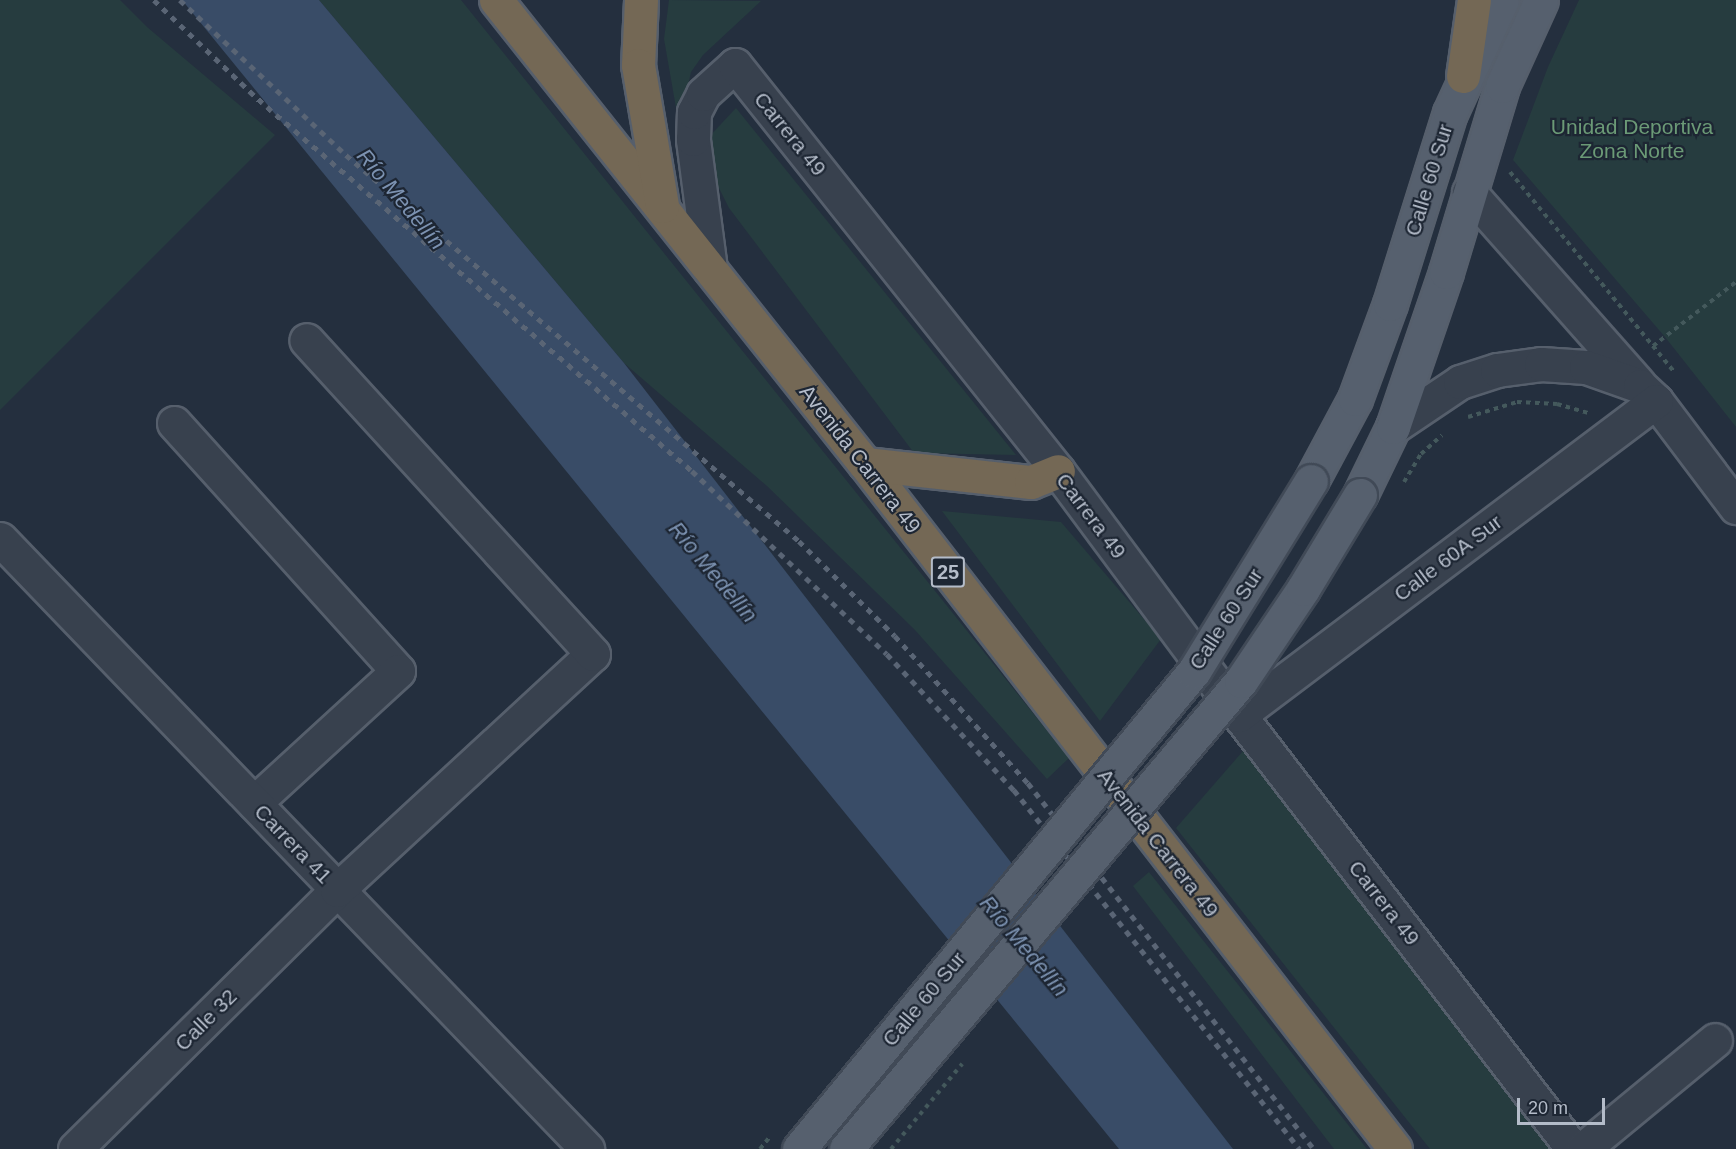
<!DOCTYPE html>
<html>
<head>
<meta charset="utf-8">
<style>
  body { margin:0 }
  #map { position:relative; width:1736px; height:1149px; overflow:hidden; background:#242f3e; font-family:Arial,sans-serif }
  div>[style] { position:absolute }
  [style*='--x'] { left:calc(var(--x)*1px); top:calc(var(--y)*1px); width:calc(var(--w)*1px); rotate:calc(var(--a)*1deg) }
  .green>* { inset:0; background:#263c3f }
  .water>* { inset:0; background:#394c67 }
  .path>* { height:4px; margin-top:-2px; transform-origin:0; background:repeating-linear-gradient(90deg,#44595c 0 4.5px,transparent 0 9px) }
  .roads { filter:drop-shadow(2px 0 #565f6c) drop-shadow(-2px 0 #565f6c) drop-shadow(0 2px #565f6c) drop-shadow(0 -2px #565f6c) }
  .minor>* { height:33px; margin:-16.5px; padding:0 16.5px; transform-origin:16.5px; border-radius:16.5px; background:#38414e }
  .major>* { height:33px; margin:-16.5px; padding:0 16.5px; transform-origin:16.5px; border-radius:16.5px; background:#56606e }
  .highway>* { height:33px; margin:-16.5px; padding:0 16.5px; transform-origin:16.5px; border-radius:16.5px; background:#746855 }
  .rail>* { height:4.5px; margin-top:-2.25px; transform-origin:0; background:repeating-linear-gradient(90deg,#5a6575 0 6px,transparent 0 12px) }
  .path-bridge>* { height:4px; margin-top:-2px; transform-origin:0; background:repeating-linear-gradient(90deg,#44595c 0 4.5px,transparent 0 9px) }
  .bridges { filter:drop-shadow(2px 0 #414a57) drop-shadow(-2px 0 #414a57) drop-shadow(0 2px #414a57) drop-shadow(0 -2px #414a57) }
  .major-bridge>* { height:33px; margin:-16.5px; padding:0 16.5px; transform-origin:16.5px; border-radius:16.5px; background:#56606e }
  span { translate:-50% -50%; white-space:nowrap; text-align:center; line-height:1.15; -webkit-text-stroke:4.5px #1d2633; paint-order:stroke }
  .shield-label span { padding:2px 4px; background:#1d2633; border:2px solid; border-radius:4px; -webkit-text-stroke-width:0 }
  .shield-label { font-size:20px; color:#b4bcc9; font-weight:700 }
  .park-label { font-size:21px; color:#6b9a76 }
  .street-label { font-size:21px; color:#b4bcc9 }
  .water-label { font-size:22px; color:#7c92b1; font-style:italic }
  .scale { position:absolute; left:1517px; top:1098px; width:88px; height:27px; box-sizing:border-box; border:3px solid #b4bcc9; border-top:0; padding-left:8px; font-size:18px; line-height:21px; white-space:nowrap; color:#b4bcc9; -webkit-text-stroke:4px #1d2633; paint-order:stroke }
</style>
</head>
<body>
<div id="map">
  <div class="green">
    <i style="clip-path:polygon(0 0,120px 0,147px 27px,275px 135px,0 410px)"></i>
    <i style="clip-path:polygon(319px 0,461px 0,1069px 758px,1047px 779px,915px 630px,767px 486px,624px 363px)"></i>
    <i style="clip-path:polygon(669px 0,761px 1px,703px 55px,691px 72px,679px 125px,664px 39px)"></i>
    <i style="clip-path:polygon(1579px 0,1736px 0,1736px 427px,1665px 337px,1513px 160px,1548px 67px)"></i>
    <i style="clip-path:polygon(736px 108px,1016px 455px,914px 453px,729px 208px,716px 182px,707px 139px)"></i>
    <i style="clip-path:polygon(942px 511px,1061px 522px,1161px 639px,1100px 721px)"></i>
    <i style="clip-path:polygon(1243px 751px,1556px 1149px,1430px 1149px,1176px 828px)"></i>
    <i style="clip-path:polygon(1149px 872px,1248px 997px,1367px 1149px,1334px 1149px,1133px 886px)"></i>
  </div>
  <div class="water">
    <i style="clip-path:polygon(182px 0,319px 0,624px 363px,1233px 1149px,1119px 1149px)"></i>
  </div>
  <div class="path">
    <i style="--x:1510;--y:172;--w:259;--a:50.6"></i>
    <i style="--x:1653;--y:346;--w:105;--a:-37.6"></i>
    <i style="--x:1468;--y:417;--w:51;--a:-17"></i>
    <i style="--x:1517;--y:402;--w:40;--a:2.9"></i>
    <i style="--x:1557;--y:404;--w:33;--a:16"></i>
    <i style="--x:1404;--y:482;--w:33;--a:-59"></i>
    <i style="--x:1421;--y:454;--w:28;--a:-42"></i>
  </div>
  <div class="roads">
    <div class="minor">
      <i style="--x:1469;--y:192;--w:254;--a:48.5"></i>
      <i style="--x:710;--y:269;--w:131;--a:-97.5"></i>
      <i style="--x:693;--y:139;--w:27;--a:-88"></i>
      <i style="--x:694;--y:112;--w:20;--a:-63"></i>
      <i style="--x:703;--y:94;--w:43;--a:-42.2"></i>
      <i style="--x:735;--y:65;--w:519;--a:51.5"></i>
      <i style="--x:1058;--y:471;--w:304;--a:53.4"></i>
      <i style="--x:1239;--y:715;--w:548;--a:52.42"></i>
      <i style="--x:174;--y:423;--w:334;--a:47.9"></i>
      <i style="--x:398;--y:671;--w:195;--a:137.5"></i>
      <i style="--x:1393;--y:427;--w:81;--a:-33.9"></i>
      <i style="--x:1460;--y:382;--w:39;--a:-18"></i>
      <i style="--x:1497;--y:370;--w:44;--a:-7.8"></i>
      <i style="--x:1541;--y:364;--w:45;--a:3.8"></i>
      <i style="--x:1586;--y:367;--w:57;--a:19.4"></i>
      <i style="--x:1640;--y:386;--w:22;--a:43"></i>
      <i style="--x:1656;--y:401;--w:133;--a:53"></i>
      <i style="--x:0;--y:539;--w:847;--a:46.1"></i>
      <i style="--x:1239;--y:715;--w:522;--a:-36.98"></i>
      <i style="--x:75;--y:1149;--w:368;--a:-44.7"></i>
      <i style="--x:337;--y:890;--w:348;--a:-42.7"></i>
      <i style="--x:593;--y:654;--w:425;--a:-132.4"></i>
      <i style="--x:1583;--y:1149;--w:171;--a:-39.5"></i>
    </div>
    <div class="major">
      <i style="--x:1311;--y:481;--w:93;--a:-61.8"></i>
      <i style="--x:1355;--y:399;--w:101;--a:-69.8"></i>
      <i style="--x:1390;--y:304;--w:200;--a:-72.6"></i>
      <i style="--x:1450;--y:113;--w:124;--a:-65.3"></i>
      <i style="--x:1360;--y:495;--w:76;--a:-64.1"></i>
      <i style="--x:1393;--y:427;--w:164;--a:-71.1"></i>
      <i style="--x:1446;--y:272;--w:194;--a:-73.2"></i>
      <i style="--x:1502;--y:86;--w:94;--a:-65.6"></i>
    </div>
    <div class="highway">
      <i style="--x:496;--y:0;--w:593;--a:51.51"></i>
      <i style="--x:865;--y:464;--w:866;--a:52.27"></i>
      <i style="--x:641;--y:0;--w:65;--a:92.6"></i>
      <i style="--x:638;--y:65;--w:143;--a:80.3"></i>
      <i style="--x:1463;--y:76;--w:77;--a:-81.8"></i>
      <i style="--x:865;--y:464;--w:167;--a:6.2"></i>
      <i style="--x:1031;--y:482;--w:29;--a:-22"></i>
    </div>
  </div>
  <div class="rail">
    <i style="--x:154;--y:0;--w:144;--a:43.6"></i>
    <i style="--x:258;--y:99;--w:572;--a:40.6"></i>
    <i style="--x:692;--y:471;--w:267;--a:43.2"></i>
    <i style="--x:887;--y:654;--w:186;--a:47"></i>
    <i style="--x:1014;--y:790;--w:459;--a:51.5"></i>
    <i style="--x:180;--y:0;--w:227;--a:43"></i>
    <i style="--x:346;--y:155;--w:595;--a:40.43"></i>
    <i style="--x:799;--y:541;--w:135;--a:44.7"></i>
    <i style="--x:895;--y:636;--w:198;--a:47.9"></i>
    <i style="--x:1028;--y:783;--w:464;--a:52"></i>
  </div>
  <div class="path-bridge">
    <i style="--x:760;--y:1149;--w:14;--a:-51"></i>
    <i style="--x:891;--y:1149;--w:111;--a:-50.1"></i>
  </div>
  <div class="bridges">
    <div class="major-bridge">
      <i style="--x:799;--y:1149;--w:620;--a:-50.43"></i>
      <i style="--x:1194;--y:671;--w:223;--a:-58.4"></i>
      <i style="--x:846;--y:1149;--w:612;--a:-49.84"></i>
      <i style="--x:1241;--y:681;--w:111;--a:-56"></i>
      <i style="--x:1303;--y:589;--w:110;--a:-58.8"></i>
    </div>
  </div>
  <div class="shield-label">
    <span style="left:948px;top:572px">25</span>
  </div>
  <div class="park-label">
    <span style="left:1632px;top:139px">Unidad Deportiva<br>Zona Norte</span>
  </div>
  <div class="street-label">
    <span style="left:790px;top:134px;rotate:51deg">Carrera 49</span>
    <span style="left:1429px;top:180px;rotate:-73deg">Calle 60 Sur</span>
    <span style="left:860px;top:459px;rotate:52deg">Avenida Carrera 49</span>
    <span style="left:1091px;top:516px;rotate:53deg">Carrera 49</span>
    <span style="left:1448px;top:558px;rotate:-37deg">Calle 60A Sur</span>
    <span style="left:1226px;top:619px;rotate:-57deg">Calle 60 Sur</span>
    <span style="left:1158px;top:843px;rotate:52deg">Avenida Carrera 49</span>
    <span style="left:293px;top:844px;rotate:46deg">Carrera 41</span>
    <span style="left:1384px;top:903px;rotate:52deg">Carrera 49</span>
    <span style="left:924px;top:999px;rotate:-50deg">Calle 60 Sur</span>
    <span style="left:206px;top:1020px;rotate:-45deg">Calle 32</span>
  </div>
  <div class="water-label">
    <span style="left:401px;top:199px;rotate:50deg">Río Medellín</span>
    <span style="left:713px;top:572px;rotate:50deg">Río Medellín</span>
    <span style="left:1024px;top:946px;rotate:50deg">Río Medellín</span>
  </div>
  <div class="scale">20 m</div>
</div>
</body>
</html>
